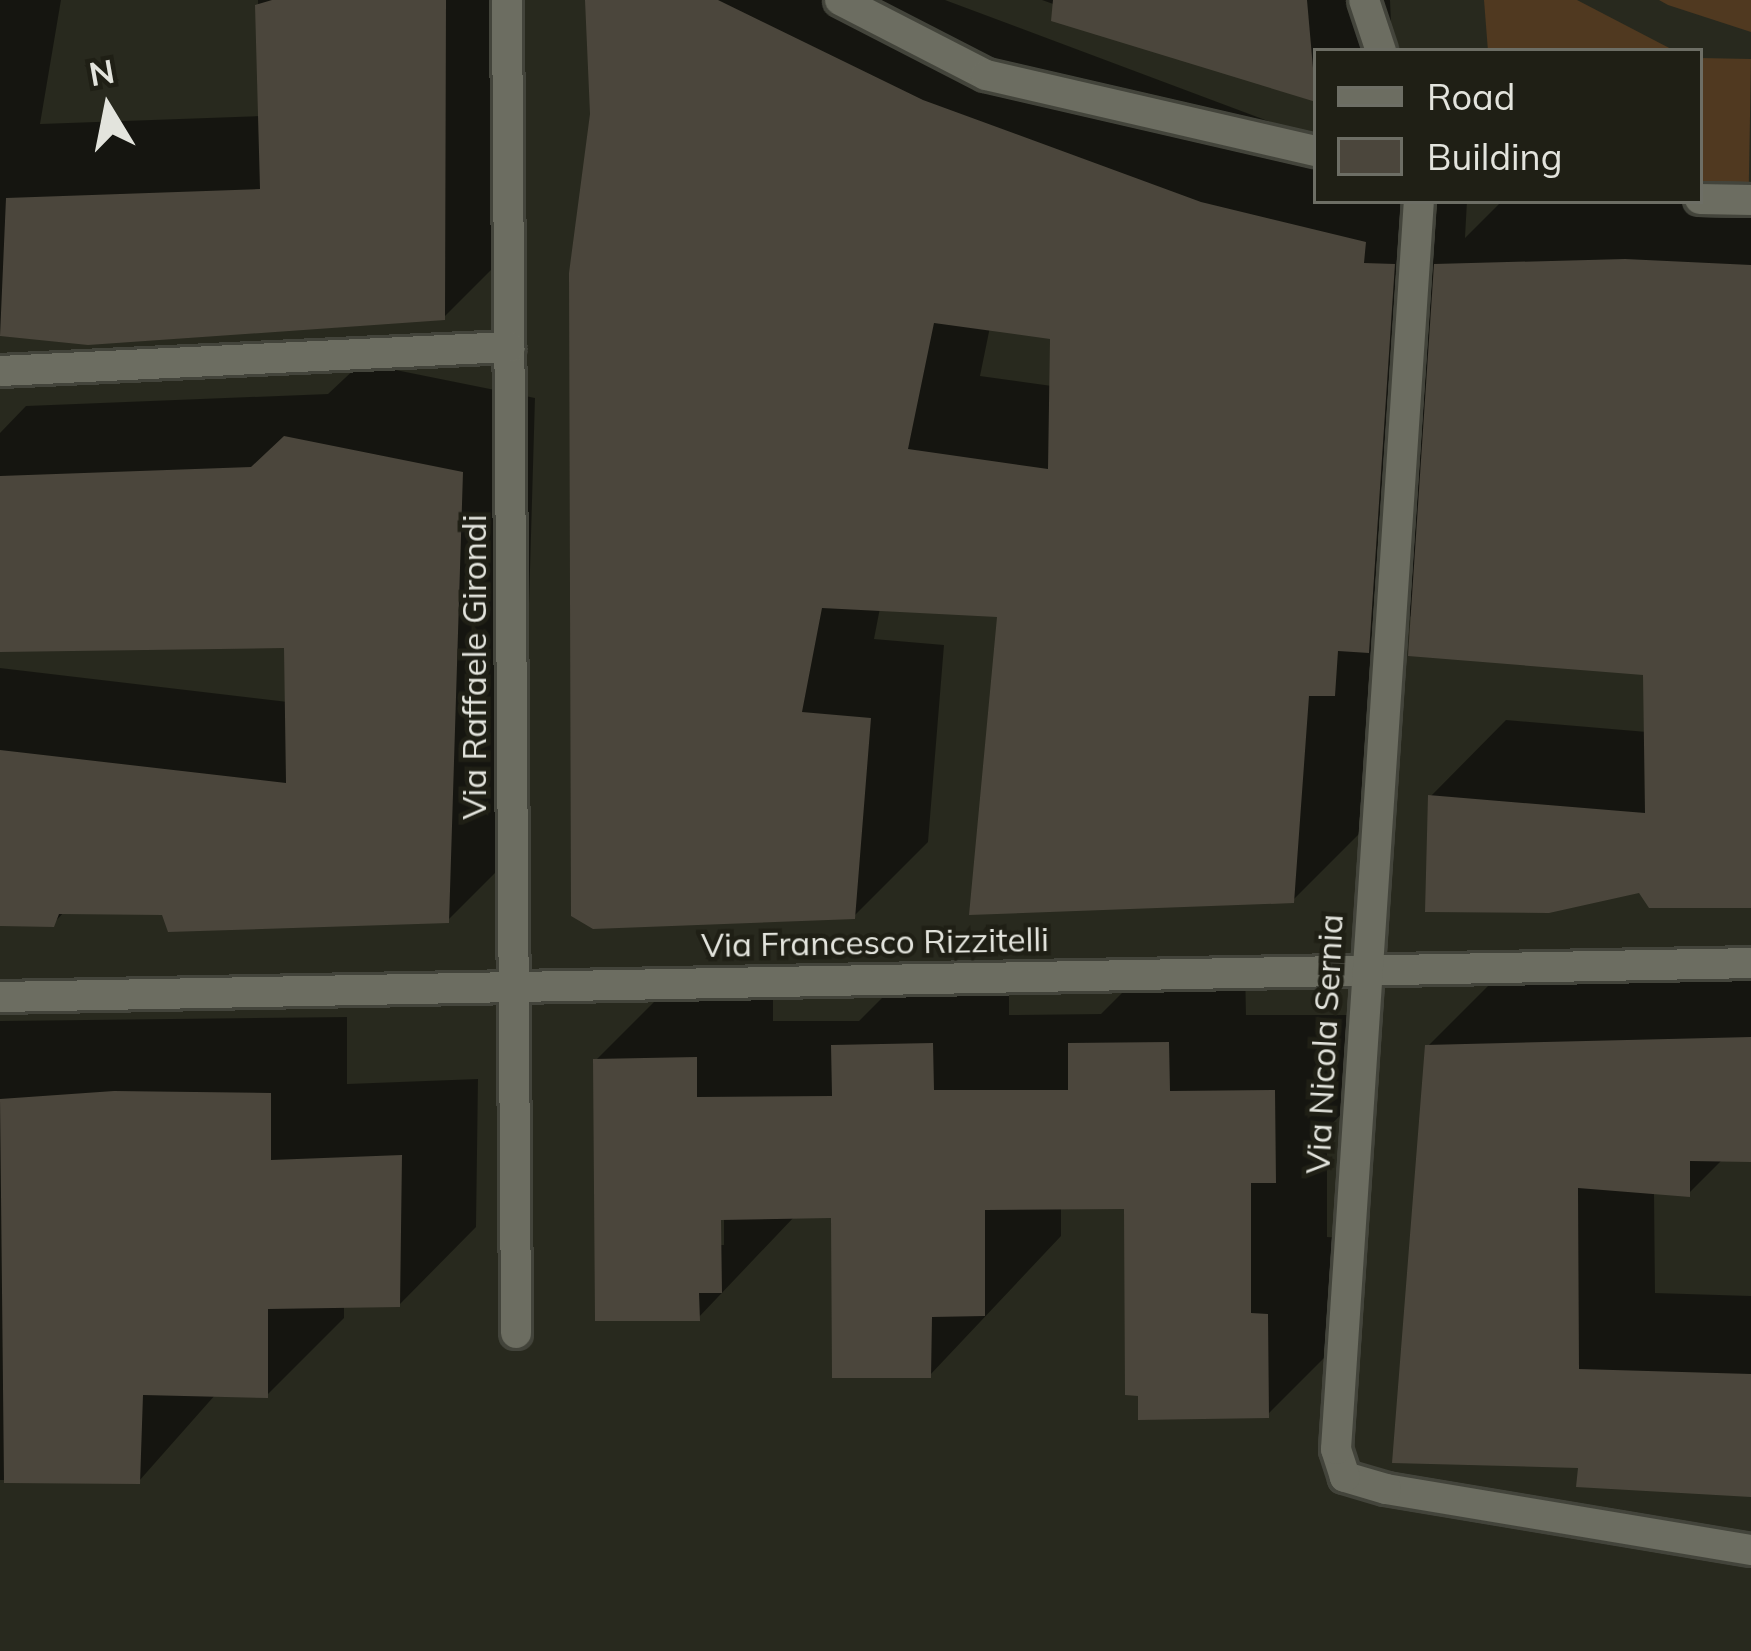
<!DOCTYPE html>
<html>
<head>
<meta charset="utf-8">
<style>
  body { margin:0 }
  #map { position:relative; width:1751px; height:1651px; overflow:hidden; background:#28291e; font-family:Mulish,sans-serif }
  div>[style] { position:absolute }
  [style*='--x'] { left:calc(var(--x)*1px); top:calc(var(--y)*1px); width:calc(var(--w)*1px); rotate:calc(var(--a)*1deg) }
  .green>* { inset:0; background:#503920; transform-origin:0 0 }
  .shadow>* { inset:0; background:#0007 }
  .building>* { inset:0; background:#4b463c }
  .roads { filter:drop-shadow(3px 0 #43443b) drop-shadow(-3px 0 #43443b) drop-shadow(0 3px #43443b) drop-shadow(0 -3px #43443b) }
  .lane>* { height:30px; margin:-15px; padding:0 15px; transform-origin:15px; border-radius:15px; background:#6c6d61 }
  .street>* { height:30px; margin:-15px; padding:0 15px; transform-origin:15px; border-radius:15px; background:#6c6d61 }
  span { translate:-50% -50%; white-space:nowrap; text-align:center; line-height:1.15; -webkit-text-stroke:9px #1f1f15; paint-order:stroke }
  .street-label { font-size:33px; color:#e3e4dd }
  .legend { position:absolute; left:1313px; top:48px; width:390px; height:156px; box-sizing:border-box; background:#1f1f15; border:3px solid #6d6e65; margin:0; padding:15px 21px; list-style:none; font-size:36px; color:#e3e4dd }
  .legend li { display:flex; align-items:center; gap:24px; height:60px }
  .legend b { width:60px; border:3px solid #6d6e65 }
  .north { position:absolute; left:48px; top:48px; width:120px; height:120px; -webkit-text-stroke:9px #1f1f15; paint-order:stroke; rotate:350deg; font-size:33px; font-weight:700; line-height:48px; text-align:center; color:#e3e4dd }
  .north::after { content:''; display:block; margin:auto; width:42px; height:54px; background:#e3e4dd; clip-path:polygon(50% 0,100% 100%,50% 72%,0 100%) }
</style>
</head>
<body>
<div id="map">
  <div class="green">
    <i style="clip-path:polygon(1484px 0,1577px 0,1675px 51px,1488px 51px)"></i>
    <i style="clip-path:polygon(1659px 0,1751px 0,1751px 32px,1668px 5px)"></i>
    <i style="left:1700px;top:58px;width:51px;height:124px;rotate:1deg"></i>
  </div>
  <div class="shadow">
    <i style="clip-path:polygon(0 0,61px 0,40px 124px,261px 116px,258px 0,522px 0,521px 240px,444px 317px,0 335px)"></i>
    <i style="clip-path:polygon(evenodd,588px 0,945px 0,1316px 139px,1316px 201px,1467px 201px,1465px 238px,1502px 201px,1751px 192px,1751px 905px,1640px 889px,1431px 796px,1506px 720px,1647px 732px,1646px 672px,1414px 613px,1380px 647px,1367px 826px,1293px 900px,1000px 615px,880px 608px,874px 639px,944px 645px,928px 842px,854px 916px,593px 114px,588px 0,990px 327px,1053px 336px,1052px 386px,980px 376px,990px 327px)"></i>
    <i style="clip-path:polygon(1042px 0,1390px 0,1391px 22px,1362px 51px,1316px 51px,1315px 98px)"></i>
    <i style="clip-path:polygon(361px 363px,535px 398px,522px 846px,448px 920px,65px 911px,53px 924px,0 924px,0 668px,288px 702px,287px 645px,0 651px,0 433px,26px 406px,328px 394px)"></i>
    <i style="clip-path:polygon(1751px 963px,1751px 1159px,1724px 1158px,1688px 1194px,1654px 1191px,1655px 1293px,1751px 1296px,1751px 1494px,1580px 1484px,1582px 1465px,1428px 1046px,1505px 969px)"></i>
    <i style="clip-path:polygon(evenodd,1245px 966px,1246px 1015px,1351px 1015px,1352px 1103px,1327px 1129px,1327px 1237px,1344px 1238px,1344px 1338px,1267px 1415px,1127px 1206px,1061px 1206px,1061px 1236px,930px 1375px,834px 1215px,795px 1216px,698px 1318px,596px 1060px,673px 983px,773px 982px,773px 1021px,859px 1021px,911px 969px,1009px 968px,1009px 1015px,1101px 1014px,1148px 967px,1245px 966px,718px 1205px,724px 1205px,724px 1245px,718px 1245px,718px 1205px)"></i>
    <i style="clip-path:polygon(347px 1017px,347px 1084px,478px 1079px,476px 1227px,399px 1305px,344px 1305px,344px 1318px,267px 1395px,216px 1394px,139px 1481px,0 1480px,0 1021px)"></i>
  </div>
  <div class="building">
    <i style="clip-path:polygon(272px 0,446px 0,445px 320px,88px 345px,0 336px,6px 198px,260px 189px,255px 5px)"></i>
    <i style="clip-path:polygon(evenodd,585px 0,718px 0,923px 100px,1201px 202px,1366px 242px,1364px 263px,1395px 264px,1369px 653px,1338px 651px,1335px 696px,1309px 696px,1294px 903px,969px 915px,997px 617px,822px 608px,802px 712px,871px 718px,855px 919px,593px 929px,571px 916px,569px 273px,590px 114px,585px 0,934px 323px,1050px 339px,1048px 469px,908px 449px,934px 323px)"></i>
    <i style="clip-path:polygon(1053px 0,1307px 0,1316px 102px,1051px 21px)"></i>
    <i style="clip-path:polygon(1625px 259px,1751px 265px,1751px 908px,1649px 908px,1639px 893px,1549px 913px,1425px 912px,1428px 795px,1645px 813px,1643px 675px,1408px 656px,1434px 264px)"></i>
    <i style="clip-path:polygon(284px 436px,463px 472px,449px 923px,168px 932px,162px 915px,59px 914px,54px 927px,0 926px,0 750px,286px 783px,284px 648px,0 652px,0 476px,251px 467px)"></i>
    <i style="clip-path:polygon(1751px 1037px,1751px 1162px,1690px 1161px,1690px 1197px,1578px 1188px,1579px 1369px,1751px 1374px,1751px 1497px,1576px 1487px,1578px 1468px,1392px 1463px,1425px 1045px)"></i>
    <i style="clip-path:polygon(1169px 1042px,1170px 1091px,1275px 1090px,1276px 1183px,1251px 1183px,1251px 1313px,1268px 1314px,1269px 1418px,1138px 1420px,1138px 1396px,1125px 1395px,1124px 1209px,985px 1210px,985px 1316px,932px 1317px,931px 1378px,832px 1378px,831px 1218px,721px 1220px,722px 1293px,699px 1293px,700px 1321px,595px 1321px,593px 1059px,697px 1057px,697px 1097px,832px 1096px,831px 1045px,933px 1043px,934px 1090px,1068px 1090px,1068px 1043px)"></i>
    <i style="clip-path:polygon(114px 1091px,271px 1093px,271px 1160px,402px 1155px,400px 1307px,268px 1309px,268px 1398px,143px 1395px,140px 1484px,4px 1483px,0 1099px)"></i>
  </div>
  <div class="roads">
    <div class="lane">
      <i style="--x:1386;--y:1489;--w:370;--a:9.5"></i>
    </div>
    <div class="street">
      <i style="--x:507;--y:0;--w:1333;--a:89.61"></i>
      <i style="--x:840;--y:0;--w:164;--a:27.2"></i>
      <i style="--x:986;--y:75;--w:339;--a:13"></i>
      <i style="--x:1364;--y:0;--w:54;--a:71.6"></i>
      <i style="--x:1700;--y:199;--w:51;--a:1.1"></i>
      <i style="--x:0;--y:371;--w:510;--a:-2.7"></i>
      <i style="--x:0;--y:997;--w:1751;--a:-1.11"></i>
      <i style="--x:1386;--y:1489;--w:43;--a:-163.7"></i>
      <i style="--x:1345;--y:1477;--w:29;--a:-108"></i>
      <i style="--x:1336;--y:1449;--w:1251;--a:-86.2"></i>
    </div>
  </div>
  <div class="street-label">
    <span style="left:474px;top:667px;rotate:-90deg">Via Raffaele Girondi</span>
    <span style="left:875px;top:942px;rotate:-1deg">Via Francesco Rizzitelli</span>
    <span style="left:1324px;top:1044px;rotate:-87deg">Via Nicola Sernia</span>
  </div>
  <ul class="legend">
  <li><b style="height:15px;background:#6c6d61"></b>Road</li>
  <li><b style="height:33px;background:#4b463c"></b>Building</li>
  </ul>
  <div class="north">N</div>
</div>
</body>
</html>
